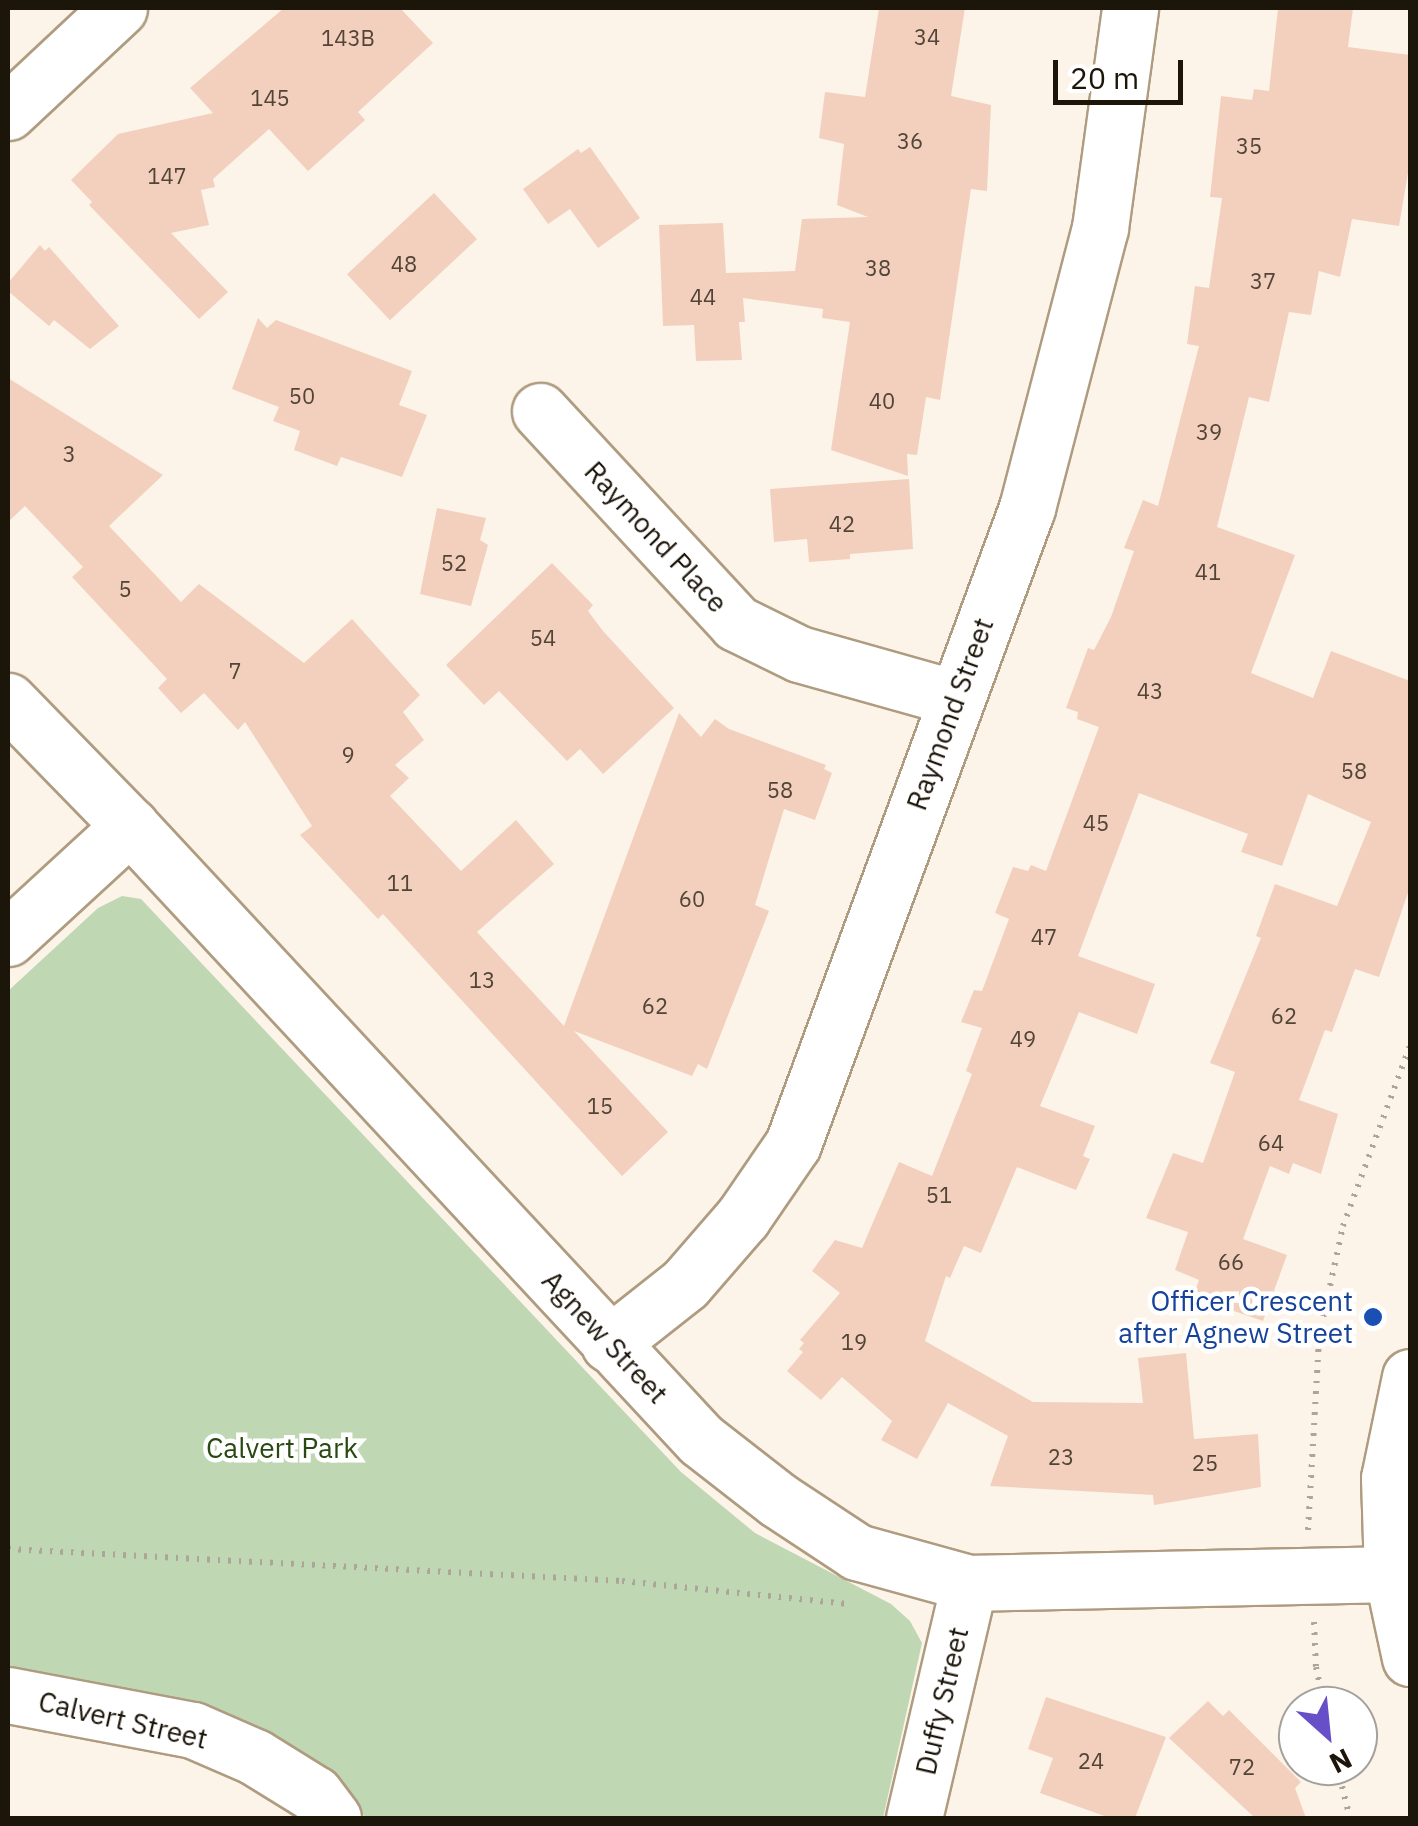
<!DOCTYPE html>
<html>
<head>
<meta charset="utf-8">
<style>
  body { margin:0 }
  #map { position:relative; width:1418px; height:1826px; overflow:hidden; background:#fcf4e8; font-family:"IBM Plex Sans",sans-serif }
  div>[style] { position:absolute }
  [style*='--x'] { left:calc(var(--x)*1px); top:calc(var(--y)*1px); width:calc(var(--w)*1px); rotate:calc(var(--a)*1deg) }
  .green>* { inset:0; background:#c0d7b4 }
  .building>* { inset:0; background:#f2d0bd; transform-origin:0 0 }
  .path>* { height:6px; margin-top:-3px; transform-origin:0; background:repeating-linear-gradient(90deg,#ada59a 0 2.5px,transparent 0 10.5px) }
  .roads { filter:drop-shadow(2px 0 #af9c80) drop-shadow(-2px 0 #af9c80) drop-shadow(0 2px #af9c80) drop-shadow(0 -2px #af9c80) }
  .minor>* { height:55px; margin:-27.5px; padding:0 27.5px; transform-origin:27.5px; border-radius:27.5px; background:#fff }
  .dots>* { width:28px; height:28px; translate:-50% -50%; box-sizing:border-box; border:5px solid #fff; border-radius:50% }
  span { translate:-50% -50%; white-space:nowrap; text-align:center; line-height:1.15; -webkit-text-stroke:9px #fff; paint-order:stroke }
  .number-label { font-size:22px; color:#524437 }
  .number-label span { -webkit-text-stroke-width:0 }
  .street-label { font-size:28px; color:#1c150a }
  .transit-label { font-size:28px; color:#164399 }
  .right { translate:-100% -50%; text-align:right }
  .park-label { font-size:28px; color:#284911 }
  .frame { position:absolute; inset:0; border:10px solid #1c150a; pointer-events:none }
  .north { position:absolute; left:1278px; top:1686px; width:100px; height:100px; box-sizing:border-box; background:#fff; border:2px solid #a4a19d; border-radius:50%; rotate:153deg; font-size:28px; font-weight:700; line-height:40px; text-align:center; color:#1c150a }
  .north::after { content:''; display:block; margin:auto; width:35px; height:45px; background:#674fc8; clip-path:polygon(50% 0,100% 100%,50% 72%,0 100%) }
  .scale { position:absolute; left:1053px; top:60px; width:130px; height:45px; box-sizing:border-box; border:5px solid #1c150a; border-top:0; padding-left:12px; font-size:30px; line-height:35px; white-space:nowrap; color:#1c150a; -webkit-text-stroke:8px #fff; paint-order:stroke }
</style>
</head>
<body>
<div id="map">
  <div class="green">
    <i style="clip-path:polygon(122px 896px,141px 899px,681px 1472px,755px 1533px,891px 1604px,910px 1621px,922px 1643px,883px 1818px,366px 1818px,330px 1778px,8px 1672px,8px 991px,98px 908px)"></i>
  </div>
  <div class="building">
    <i style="clip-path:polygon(284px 8px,400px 8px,433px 43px,358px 112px,365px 120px,308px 171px,269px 129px,213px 179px,215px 187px,201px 190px,209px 225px,171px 233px,228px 292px,199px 319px,89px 205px,92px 202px,71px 180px,118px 134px,213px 113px,190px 88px)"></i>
    <i style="clip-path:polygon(879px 8px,965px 8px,951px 96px,991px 105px,987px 191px,971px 189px,940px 400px,926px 397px,917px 455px,907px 454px,908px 476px,831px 450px,850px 322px,822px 318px,823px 309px,743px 298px,745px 322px,739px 322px,742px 360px,696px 361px,694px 325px,663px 326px,659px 225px,723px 223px,726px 273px,795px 271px,802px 219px,868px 217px,837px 205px,844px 144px,819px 138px,825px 92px,865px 97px)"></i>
    <i style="clip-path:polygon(1278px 8px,1353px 8px,1348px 47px,1410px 55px,1410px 161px,1399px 226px,1352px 219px,1340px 277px,1319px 271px,1311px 315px,1289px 312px,1269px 402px,1249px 397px,1217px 527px,1295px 555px,1251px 673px,1313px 698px,1331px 651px,1410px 681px,1410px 887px,1379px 977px,1355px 969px,1332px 1032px,1325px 1030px,1299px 1100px,1338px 1114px,1321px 1174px,1293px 1163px,1289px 1174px,1270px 1166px,1243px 1239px,1287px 1255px,1263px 1321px,1193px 1297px,1199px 1280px,1175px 1270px,1188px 1232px,1146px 1218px,1173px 1153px,1203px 1163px,1235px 1072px,1210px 1063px,1261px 938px,1256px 936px,1275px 884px,1337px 906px,1371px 822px,1308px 794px,1282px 866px,1241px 852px,1248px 834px,1139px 793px,1078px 956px,1155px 984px,1137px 1034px,1079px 1012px,1040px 1106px,1095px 1126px,1083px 1156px,1090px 1159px,1076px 1190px,1017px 1167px,981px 1253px,964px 1246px,950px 1278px,946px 1276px,925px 1341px,1033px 1402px,1143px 1403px,1138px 1358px,1186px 1353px,1194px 1439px,1258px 1434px,1261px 1487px,1154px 1505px,1153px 1495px,990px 1486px,1008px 1436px,948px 1403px,917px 1459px,881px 1440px,892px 1421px,842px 1377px,821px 1400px,787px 1371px,803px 1352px,799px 1349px,804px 1343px,800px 1340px,840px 1293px,812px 1271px,835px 1240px,862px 1248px,899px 1162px,932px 1176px,972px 1074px,966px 1071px,982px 1028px,961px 1022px,974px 990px,982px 991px,1009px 919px,995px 913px,1013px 867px,1028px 871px,1031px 865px,1046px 871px,1099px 727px,1077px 719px,1078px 712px,1066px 708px,1088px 648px,1094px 650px,1111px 617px,1134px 551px,1124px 548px,1143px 500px,1158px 506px,1199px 346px,1187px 344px,1195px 286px,1209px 288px,1222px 198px,1210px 197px,1221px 96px,1252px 100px,1254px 89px,1269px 91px)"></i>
    <i style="clip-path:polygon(590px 147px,640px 218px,598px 248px,570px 209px,548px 224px,523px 189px,578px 149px,581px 153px)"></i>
    <i style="left:434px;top:193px;width:63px;height:119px;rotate:47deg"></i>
    <i style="clip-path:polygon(40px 245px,45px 251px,49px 247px,119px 326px,90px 349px,54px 320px,49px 326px,8px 291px,8px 283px)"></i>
    <i style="clip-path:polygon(258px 318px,267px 328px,276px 320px,412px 371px,399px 405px,427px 415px,402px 477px,341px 457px,337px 466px,294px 450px,300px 431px,273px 421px,279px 407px,232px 389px)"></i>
    <i style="clip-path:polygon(8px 378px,163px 475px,109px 526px,181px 602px,199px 584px,304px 663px,352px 619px,420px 695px,403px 712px,424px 740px,395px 765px,409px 778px,390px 796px,461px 871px,516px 820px,554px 864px,477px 932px,564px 1026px,679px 713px,701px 737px,715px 719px,729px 729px,826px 765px,824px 769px,832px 773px,815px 820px,784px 809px,755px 905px,769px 911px,707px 1069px,698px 1064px,692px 1076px,574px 1031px,668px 1132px,622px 1176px,383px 914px,378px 919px,300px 835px,312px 826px,245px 722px,238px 730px,204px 693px,181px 713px,158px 688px,167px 679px,72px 577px,83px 567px,25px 506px,8px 522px)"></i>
    <i style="clip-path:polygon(909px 479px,913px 549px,850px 554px,850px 559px,809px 562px,807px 539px,774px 542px,770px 489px)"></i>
    <i style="clip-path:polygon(437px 508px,486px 518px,480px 540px,488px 545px,471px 606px,420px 594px)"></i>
    <i style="clip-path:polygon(552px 563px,593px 605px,588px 611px,603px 631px,674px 708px,603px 774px,580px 749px,567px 761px,499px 691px,484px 705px,446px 665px)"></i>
    <i style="clip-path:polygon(1046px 1697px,1166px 1737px,1135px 1818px,1110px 1818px,1040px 1793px,1053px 1758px,1028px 1749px)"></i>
    <i style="clip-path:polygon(1208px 1701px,1223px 1716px,1229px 1710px,1301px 1782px,1295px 1788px,1306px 1818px,1255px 1818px,1169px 1738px)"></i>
  </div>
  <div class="path">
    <i style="--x:1308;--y:1530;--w:193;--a:-86.7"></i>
    <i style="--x:1319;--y:1337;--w:114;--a:-77.8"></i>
    <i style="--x:1343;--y:1226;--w:192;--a:-69.6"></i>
    <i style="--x:8;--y:1549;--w:615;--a:2.98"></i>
    <i style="--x:622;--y:1581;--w:228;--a:5.8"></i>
    <i style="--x:1314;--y:1622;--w:45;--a:87.5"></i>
    <i style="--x:1316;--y:1667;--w:40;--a:78"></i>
    <i style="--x:1337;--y:1766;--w:54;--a:76"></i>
  </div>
  <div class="roads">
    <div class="minor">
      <i style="--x:8;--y:112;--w:152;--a:-43.1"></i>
      <i style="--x:540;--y:411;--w:289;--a:47.2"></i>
      <i style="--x:736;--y:623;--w:70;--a:26.2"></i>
      <i style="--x:799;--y:654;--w:163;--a:15.7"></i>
      <i style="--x:8;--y:701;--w:175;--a:45.7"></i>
      <i style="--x:130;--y:826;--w:838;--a:47.08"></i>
      <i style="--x:701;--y:1440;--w:98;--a:37.9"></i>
      <i style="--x:778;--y:1500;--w:95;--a:33.4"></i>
      <i style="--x:857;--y:1552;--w:116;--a:15.5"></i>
      <i style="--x:969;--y:1583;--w:423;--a:-1.2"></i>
      <i style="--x:8;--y:938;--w:166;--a:-42.6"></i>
      <i style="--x:609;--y:1344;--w:97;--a:-38.3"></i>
      <i style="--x:685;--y:1284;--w:89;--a:-49.1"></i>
      <i style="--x:743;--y:1217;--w:88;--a:-55.6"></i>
      <i style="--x:793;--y:1144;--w:678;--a:-69.8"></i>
      <i style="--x:1027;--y:508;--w:289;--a:-75.4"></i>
      <i style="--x:1100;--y:228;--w:222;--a:-82.2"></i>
      <i style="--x:1410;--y:1377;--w:103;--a:101.7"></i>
      <i style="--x:1389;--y:1478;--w:96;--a:88.2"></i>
      <i style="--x:1392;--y:1574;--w:86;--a:77.9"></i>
      <i style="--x:8;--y:1695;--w:188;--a:10.7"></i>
      <i style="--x:193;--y:1730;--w:68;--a:23.5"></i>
      <i style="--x:255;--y:1757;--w:70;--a:31.7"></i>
      <i style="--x:315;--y:1794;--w:30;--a:53"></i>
      <i style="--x:914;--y:1818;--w:241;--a:-76.8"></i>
    </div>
  </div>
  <div class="dots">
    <i style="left:1373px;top:1317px;background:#1a4fb4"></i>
  </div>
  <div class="number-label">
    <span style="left:927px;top:37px">34</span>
    <span style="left:348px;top:38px">143B</span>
    <span style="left:270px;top:98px">145</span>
    <span style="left:910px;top:141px">36</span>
    <span style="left:1249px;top:146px">35</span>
    <span style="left:167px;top:176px">147</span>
    <span style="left:404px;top:264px">48</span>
    <span style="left:878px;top:268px">38</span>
    <span style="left:1263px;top:281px">37</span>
    <span style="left:703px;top:297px">44</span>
    <span style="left:302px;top:396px">50</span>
    <span style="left:882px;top:401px">40</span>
    <span style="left:1209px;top:432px">39</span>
    <span style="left:69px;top:454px">3</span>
    <span style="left:842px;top:524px">42</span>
    <span style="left:454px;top:563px">52</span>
    <span style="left:1208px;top:572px">41</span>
    <span style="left:125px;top:589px">5</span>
    <span style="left:543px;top:638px">54</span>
    <span style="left:235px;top:671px">7</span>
    <span style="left:1150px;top:691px">43</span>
    <span style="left:348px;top:755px">9</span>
    <span style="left:1354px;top:771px">58</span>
    <span style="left:780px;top:790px">58</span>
    <span style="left:1096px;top:823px">45</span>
    <span style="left:400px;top:883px">11</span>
    <span style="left:692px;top:899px">60</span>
    <span style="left:1044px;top:937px">47</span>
    <span style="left:482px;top:980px">13</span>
    <span style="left:655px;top:1006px">62</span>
    <span style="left:1284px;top:1016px">62</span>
    <span style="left:1023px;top:1039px">49</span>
    <span style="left:600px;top:1106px">15</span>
    <span style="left:1271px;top:1143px">64</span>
    <span style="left:939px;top:1195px">51</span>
    <span style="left:1231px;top:1262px">66</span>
    <span style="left:854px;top:1342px">19</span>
    <span style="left:1061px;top:1457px">23</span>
    <span style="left:1205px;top:1463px">25</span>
    <span style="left:1091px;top:1761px">24</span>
    <span style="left:1242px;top:1767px">72</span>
  </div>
  <div class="street-label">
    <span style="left:656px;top:537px;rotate:47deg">Raymond Place</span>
    <span style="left:950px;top:714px;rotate:-70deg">Raymond Street</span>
    <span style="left:605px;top:1337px;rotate:47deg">Agnew Street</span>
    <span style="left:942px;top:1701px;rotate:-77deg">Duffy Street</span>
    <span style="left:123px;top:1720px;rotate:13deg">Calvert Street</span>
  </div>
  <div class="transit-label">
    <span class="right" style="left:1353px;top:1317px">Officer Crescent<br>after Agnew Street</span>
  </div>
  <div class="park-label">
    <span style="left:282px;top:1448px">Calvert Park</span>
  </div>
  <div class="frame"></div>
  <div class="north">N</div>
  <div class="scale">20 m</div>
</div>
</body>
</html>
